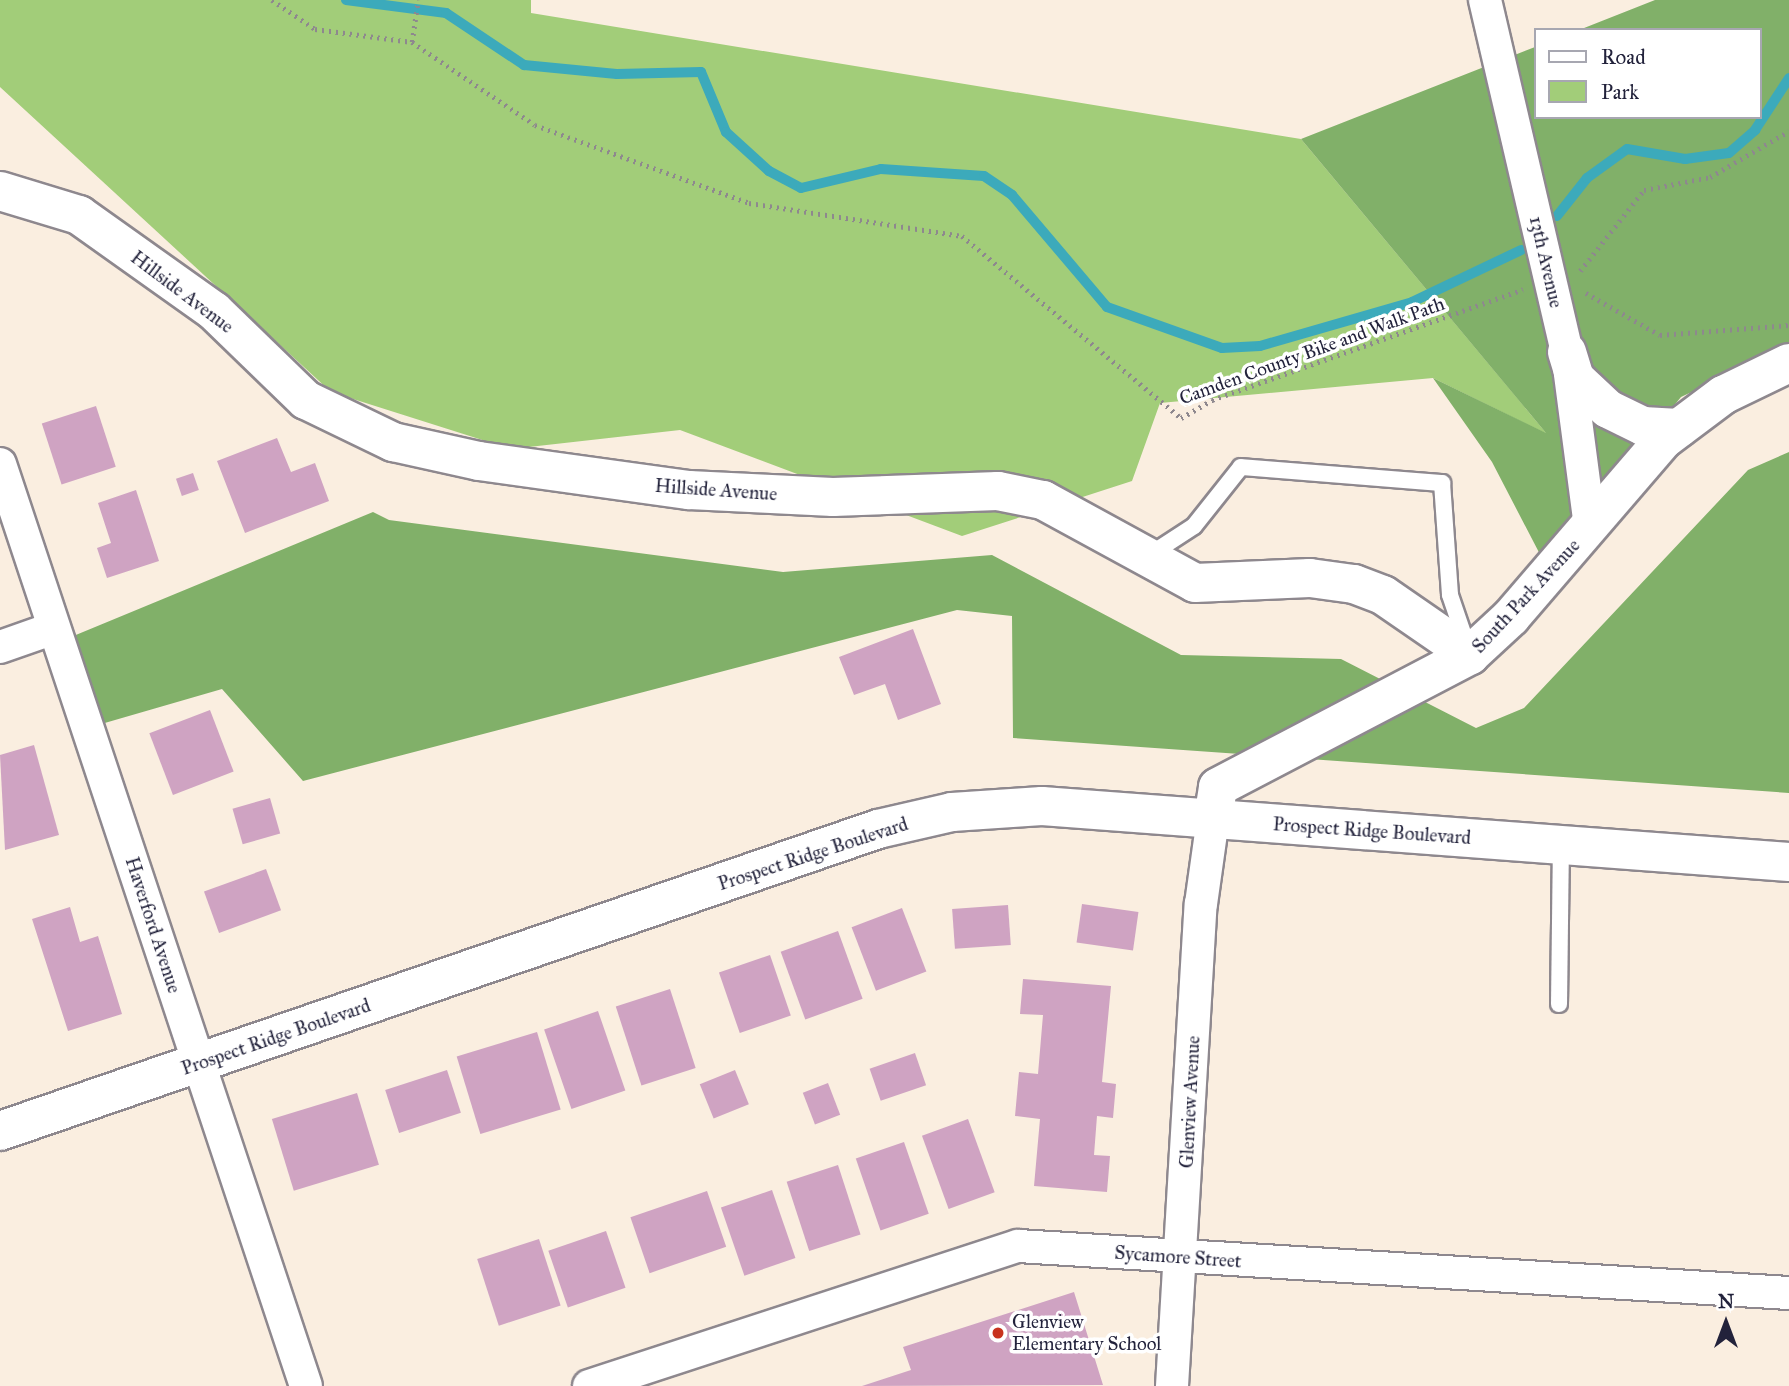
<!DOCTYPE html>
<html>
<head>
<meta charset="utf-8">
<style>
  body { margin:0 }
  #map { position:relative; width:1789px; height:1386px; overflow:hidden; background:#faeee0; font-family:"IM FELL Great Primer",serif }
  div>[style] { position:absolute }
  [style*='--x'] { left:calc(var(--x)*1px); top:calc(var(--y)*1px); width:calc(var(--w)*1px); rotate:calc(var(--a)*1deg) }
  .green>* { inset:0; background:#a2cd79 }
  .forest>* { inset:0; background:#81b069 }
  .stream>* { height:10px; margin:-5px; padding:0 5px; transform-origin:5px; border-radius:5px; background:#3caabb }
  .building>* { inset:0; background:#cfa3c2; transform-origin:0 0 }
  .path>* { height:4.5px; margin-top:-2.25px; transform-origin:0; background:repeating-linear-gradient(90deg,#8e888e 0 2px,transparent 0 7px) }
  .roads { filter:drop-shadow(2px 0 #8e888e) drop-shadow(-2px 0 #8e888e) drop-shadow(0 2px #8e888e) drop-shadow(0 -2px #8e888e) }
  .lane>* { height:16px; margin:-8px; padding:0 8px; transform-origin:8px; border-radius:8px; background:#fff }
  .street>* { height:32px; margin:-16px; padding:0 16px; transform-origin:16px; border-radius:16px; background:#fff }
  .secondary>* { height:38px; margin:-19px; padding:0 19px; transform-origin:19px; border-radius:19px; background:#fff }
  .dots>* { width:19px; height:19px; translate:-50% -50%; box-sizing:border-box; border:4px solid #fff; border-radius:50% }
  span { translate:-50% -50%; white-space:nowrap; text-align:center; line-height:1.15; -webkit-text-stroke:7px #fff; paint-order:stroke }
  .street-label { font-size:19px; color:#22223b }
  .poi-label { font-size:19px; color:#22223b }
  .left { translate:0 -50%; text-align:left }
  .legend { position:absolute; left:1534px; top:28px; width:228px; height:91px; box-sizing:border-box; background:#fff; border:2px solid #a7a7b1; margin:0; padding:9px 12px; list-style:none; font-size:21px; color:#22223b }
  .legend li { display:flex; align-items:center; gap:14px; height:35px }
  .legend b { width:35px; border:2px solid #a7a7b1 }
  .north { position:absolute; left:1691px; top:1288px; width:70px; height:70px; -webkit-text-stroke:5px #fff; paint-order:stroke; rotate:0deg; font-size:19px; font-weight:700; line-height:28px; text-align:center; color:#22223b }
  .north::after { content:''; display:block; margin:auto; width:24px; height:32px; background:#22223b; clip-path:polygon(50% 0,100% 100%,50% 72%,0 100%) }
</style>
</head>
<body>
<div id="map">
  <div class="green">
    <i style="clip-path:polygon(0 0,531px 0,531px 13px,1301px 139px,1547px 434px,1433px 378px,1160px 403px,1132px 481px,962px 536px,680px 430px,511px 449px,331px 392px,0 87px)"></i>
  </div>
  <div class="forest">
    <i style="clip-path:polygon(1655px 0,1789px 0,1789px 346px,1681px 397px,1545px 564px,1492px 462px,1433px 378px,1546px 433px,1301px 139px,1535px 47px,1535px 117px,1759px 117px,1759px 30px,1579px 30px)"></i>
    <i style="clip-path:polygon(1789px 452px,1789px 793px,1013px 738px,1012px 616px,957px 610px,303px 781px,222px 689px,84px 729px,54px 644px,373px 512px,389px 520px,783px 572px,992px 555px,1181px 655px,1341px 659px,1476px 728px,1524px 708px,1748px 470px)"></i>
  </div>
  <div class="stream">
    <i style="--x:346;--y:0;--w:101;--a:7.4"></i>
    <i style="--x:446;--y:13;--w:94;--a:33.7"></i>
    <i style="--x:524;--y:65;--w:93;--a:5.5"></i>
    <i style="--x:617;--y:74;--w:84;--a:-1.4"></i>
    <i style="--x:701;--y:72;--w:65;--a:67.4"></i>
    <i style="--x:726;--y:132;--w:58;--a:42.2"></i>
    <i style="--x:769;--y:171;--w:36;--a:28"></i>
    <i style="--x:801;--y:188;--w:82;--a:-13.4"></i>
    <i style="--x:881;--y:169;--w:103;--a:3.9"></i>
    <i style="--x:984;--y:176;--w:34;--a:34"></i>
    <i style="--x:1012;--y:195;--w:147;--a:49.7"></i>
    <i style="--x:1107;--y:307;--w:122;--a:19.6"></i>
    <i style="--x:1222;--y:348;--w:38;--a:-3"></i>
    <i style="--x:1260;--y:346;--w:158;--a:-16.1"></i>
    <i style="--x:1412;--y:302;--w:121;--a:-25.5"></i>
    <i style="--x:1557;--y:216;--w:48;--a:-51.7"></i>
    <i style="--x:1587;--y:178;--w:49;--a:-35.9"></i>
    <i style="--x:1627;--y:149;--w:59;--a:9.8"></i>
    <i style="--x:1685;--y:159;--w:44;--a:-7.8"></i>
    <i style="--x:1729;--y:153;--w:35;--a:-41"></i>
    <i style="--x:1755;--y:130;--w:62;--a:-56.8"></i>
  </div>
  <div class="building">
    <i style="left:96px;top:406px;width:64px;height:57px;rotate:72deg"></i>
    <i style="clip-path:polygon(277px 438px,291px 472px,315px 463px,329px 501px,245px 533px,217px 461px)"></i>
    <i style="left:193px;top:473px;width:18px;height:18px;rotate:71deg"></i>
    <i style="clip-path:polygon(136px 490px,159px 561px,107px 578px,97px 548px,111px 543px,98px 503px)"></i>
    <i style="clip-path:polygon(913px 629px,941px 704px,898px 720px,885px 684px,854px 695px,839px 657px)"></i>
    <i style="left:210px;top:710px;width:66px;height:65px;rotate:69deg"></i>
    <i style="clip-path:polygon(34px 745px,59px 835px,5px 850px,0 755px)"></i>
    <i style="left:270px;top:798px;width:37px;height:39px;rotate:74deg"></i>
    <i style="left:266px;top:869px;width:44px;height:66px;rotate:70deg"></i>
    <i style="left:1082px;top:904px;width:57px;height:39px;rotate:8deg"></i>
    <i style="left:1008px;top:905px;width:40px;height:56px;rotate:86deg"></i>
    <i style="clip-path:polygon(70px 907px,80px 942px,98px 936px,122px 1014px,68px 1031px,32px 919px)"></i>
    <i style="left:902px;top:908px;width:68px;height:54px;rotate:69deg"></i>
    <i style="left:838px;top:931px;width:72px;height:61px;rotate:70deg"></i>
    <i style="left:770px;top:955px;width:64px;height:54px;rotate:71deg"></i>
    <i style="clip-path:polygon(1023px 979px,1111px 986px,1102px 1082px,1116px 1084px,1113px 1118px,1097px 1116px,1094px 1155px,1110px 1156px,1107px 1192px,1034px 1186px,1040px 1119px,1015px 1116px,1019px 1072px,1038px 1074px,1043px 1015px,1020px 1014px)"></i>
    <i style="left:670px;top:989px;width:83px;height:57px;rotate:72deg"></i>
    <i style="left:598px;top:1011px;width:84px;height:57px;rotate:71deg"></i>
    <i style="left:537px;top:1032px;width:81px;height:84px;rotate:73deg"></i>
    <i style="left:915px;top:1053px;width:34px;height:48px;rotate:71deg"></i>
    <i style="left:447px;top:1070px;width:45px;height:65px;rotate:72deg"></i>
    <i style="left:735px;top:1070px;width:37px;height:38px;rotate:68deg"></i>
    <i style="left:828px;top:1083px;width:34px;height:27px;rotate:69deg"></i>
    <i style="left:357px;top:1093px;width:75px;height:89px;rotate:73deg"></i>
    <i style="left:968px;top:1119px;width:78px;height:49px;rotate:70deg"></i>
    <i style="left:904px;top:1142px;width:76px;height:51px;rotate:71deg"></i>
    <i style="left:838px;top:1165px;width:73px;height:54px;rotate:72deg"></i>
    <i style="left:772px;top:1190px;width:72px;height:54px;rotate:71deg"></i>
    <i style="left:707px;top:1191px;width:59px;height:81px;rotate:71deg"></i>
    <i style="left:606px;top:1231px;width:60px;height:61px;rotate:71deg"></i>
    <i style="left:539px;top:1239px;width:70px;height:65px;rotate:72deg"></i>
    <i style="clip-path:polygon(1074px 1292px,1103px 1385px,862px 1386px,911px 1370px,903px 1347px)"></i>
  </div>
  <div class="path">
    <i style="--x:272;--y:0;--w:52;--a:34"></i>
    <i style="--x:315;--y:29;--w:98;--a:7.6"></i>
    <i style="--x:412;--y:42;--w:148;--a:34"></i>
    <i style="--x:535;--y:125;--w:228;--a:20"></i>
    <i style="--x:749;--y:203;--w:216;--a:8.8"></i>
    <i style="--x:962;--y:236;--w:285;--a:39.7"></i>
    <i style="--x:1181;--y:418;--w:36;--a:-30"></i>
    <i style="--x:1212;--y:400;--w:330;--a:-19.6"></i>
    <i style="--x:412;--y:42;--w:42;--a:-81.9"></i>
    <i style="--x:1580;--y:271;--w:103;--a:-51.7"></i>
    <i style="--x:1644;--y:190;--w:67;--a:-11.1"></i>
    <i style="--x:1710;--y:177;--w:91;--a:-30.2"></i>
    <i style="--x:1586;--y:293;--w:85;--a:29.6"></i>
    <i style="--x:1660;--y:335;--w:129;--a:-4.4"></i>
  </div>
  <div class="roads">
    <div class="lane">
      <i style="--x:1148;--y:556;--w:55;--a:-33.1"></i>
      <i style="--x:1194;--y:526;--w:75;--a:-51.5"></i>
      <i style="--x:1241;--y:467;--w:202;--a:4.6"></i>
      <i style="--x:1442;--y:483;--w:112;--a:85.9"></i>
      <i style="--x:1450;--y:595;--w:50;--a:71.2"></i>
      <i style="--x:1559;--y:1004;--w:159;--a:-89.3"></i>
    </div>
    <div class="street">
      <i style="--x:1485;--y:0;--w:361;--a:76.9"></i>
      <i style="--x:1567;--y:352;--w:177;--a:82.5"></i>
      <i style="--x:0;--y:464;--w:971;--a:71.64"></i>
      <i style="--x:0;--y:647;--w:57;--a:-19.4"></i>
      <i style="--x:589;--y:1386;--w:451;--a:-18.1"></i>
      <i style="--x:1018;--y:1246;--w:772;--a:3.49"></i>
      <i style="--x:1172;--y:1386;--w:483;--a:-86.6"></i>
      <i style="--x:1201;--y:904;--w:86;--a:-82"></i>
    </div>
    <div class="secondary">
      <i style="--x:0;--y:191;--w:83;--a:16.9"></i>
      <i style="--x:79;--y:215;--w:166;--a:35.4"></i>
      <i style="--x:214;--y:311;--w:128;--a:44.1"></i>
      <i style="--x:306;--y:400;--w:97;--a:25.8"></i>
      <i style="--x:393;--y:442;--w:88;--a:12.5"></i>
      <i style="--x:479;--y:461;--w:212;--a:7.9"></i>
      <i style="--x:689;--y:490;--w:144;--a:2.8"></i>
      <i style="--x:833;--y:497;--w:165;--a:-2.1"></i>
      <i style="--x:998;--y:491;--w:46;--a:11.3"></i>
      <i style="--x:1043;--y:500;--w:173;--a:28.6"></i>
      <i style="--x:1195;--y:583;--w:115;--a:-2.5"></i>
      <i style="--x:1310;--y:578;--w:44;--a:7.8"></i>
      <i style="--x:1354;--y:584;--w:31;--a:21"></i>
      <i style="--x:1383;--y:595;--w:106;--a:34.6"></i>
      <i style="--x:1567;--y:352;--w:27;--a:73"></i>
      <i style="--x:1575;--y:378;--w:45;--a:43.2"></i>
      <i style="--x:1608;--y:409;--w:39;--a:26"></i>
      <i style="--x:1643;--y:426;--w:36;--a:3"></i>
      <i style="--x:1213;--y:819;--w:32;--a:-81"></i>
      <i style="--x:1218;--y:787;--w:284;--a:-27.6"></i>
      <i style="--x:1470;--y:655;--w:56;--a:-42.8"></i>
      <i style="--x:1511;--y:617;--w:233;--a:-49.3"></i>
      <i style="--x:1663;--y:440;--w:75;--a:-36.9"></i>
      <i style="--x:1723;--y:395;--w:73;--a:-25.9"></i>
      <i style="--x:0;--y:1131;--w:928;--a:-18.98"></i>
      <i style="--x:878;--y:829;--w:76;--a:-12.9"></i>
      <i style="--x:952;--y:812;--w:90;--a:-3.8"></i>
      <i style="--x:1042;--y:806;--w:749;--a:4.29"></i>
    </div>
  </div>
  <div class="dots">
    <i style="left:998px;top:1333px;background:#c8321e"></i>
  </div>
  <div class="street-label">
    <span style="left:1546px;top:262px;rotate:77deg">13th Avenue</span>
    <span style="left:182px;top:292px;rotate:37deg">Hillside Avenue</span>
    <span style="left:1312px;top:351px;rotate:-20deg">Camden County Bike and Walk Path</span>
    <span style="left:716px;top:490px;rotate:4deg">Hillside Avenue</span>
    <span style="left:1526px;top:596px;rotate:-47deg">South Park Avenue</span>
    <span style="left:1372px;top:831px;rotate:4deg">Prospect Ridge Boulevard</span>
    <span style="left:813px;top:854px;rotate:-18deg">Prospect Ridge Boulevard</span>
    <span style="left:153px;top:925px;rotate:72deg">Haverford Avenue</span>
    <span style="left:276px;top:1037px;rotate:-19deg">Prospect Ridge Boulevard</span>
    <span style="left:1190px;top:1102px;rotate:-87deg">Glenview Avenue</span>
    <span style="left:1178px;top:1257px;rotate:4deg">Sycamore Street</span>
  </div>
  <div class="poi-label">
    <span class="left" style="left:1012px;top:1333px">Glenview<br>Elementary School</span>
  </div>
  <ul class="legend">
  <li><b style="height:9px;background:#fff"></b>Road</li>
  <li><b style="height:19px;background:#a2cd79"></b>Park</li>
  </ul>
  <div class="north">N</div>
</div>
</body>
</html>
